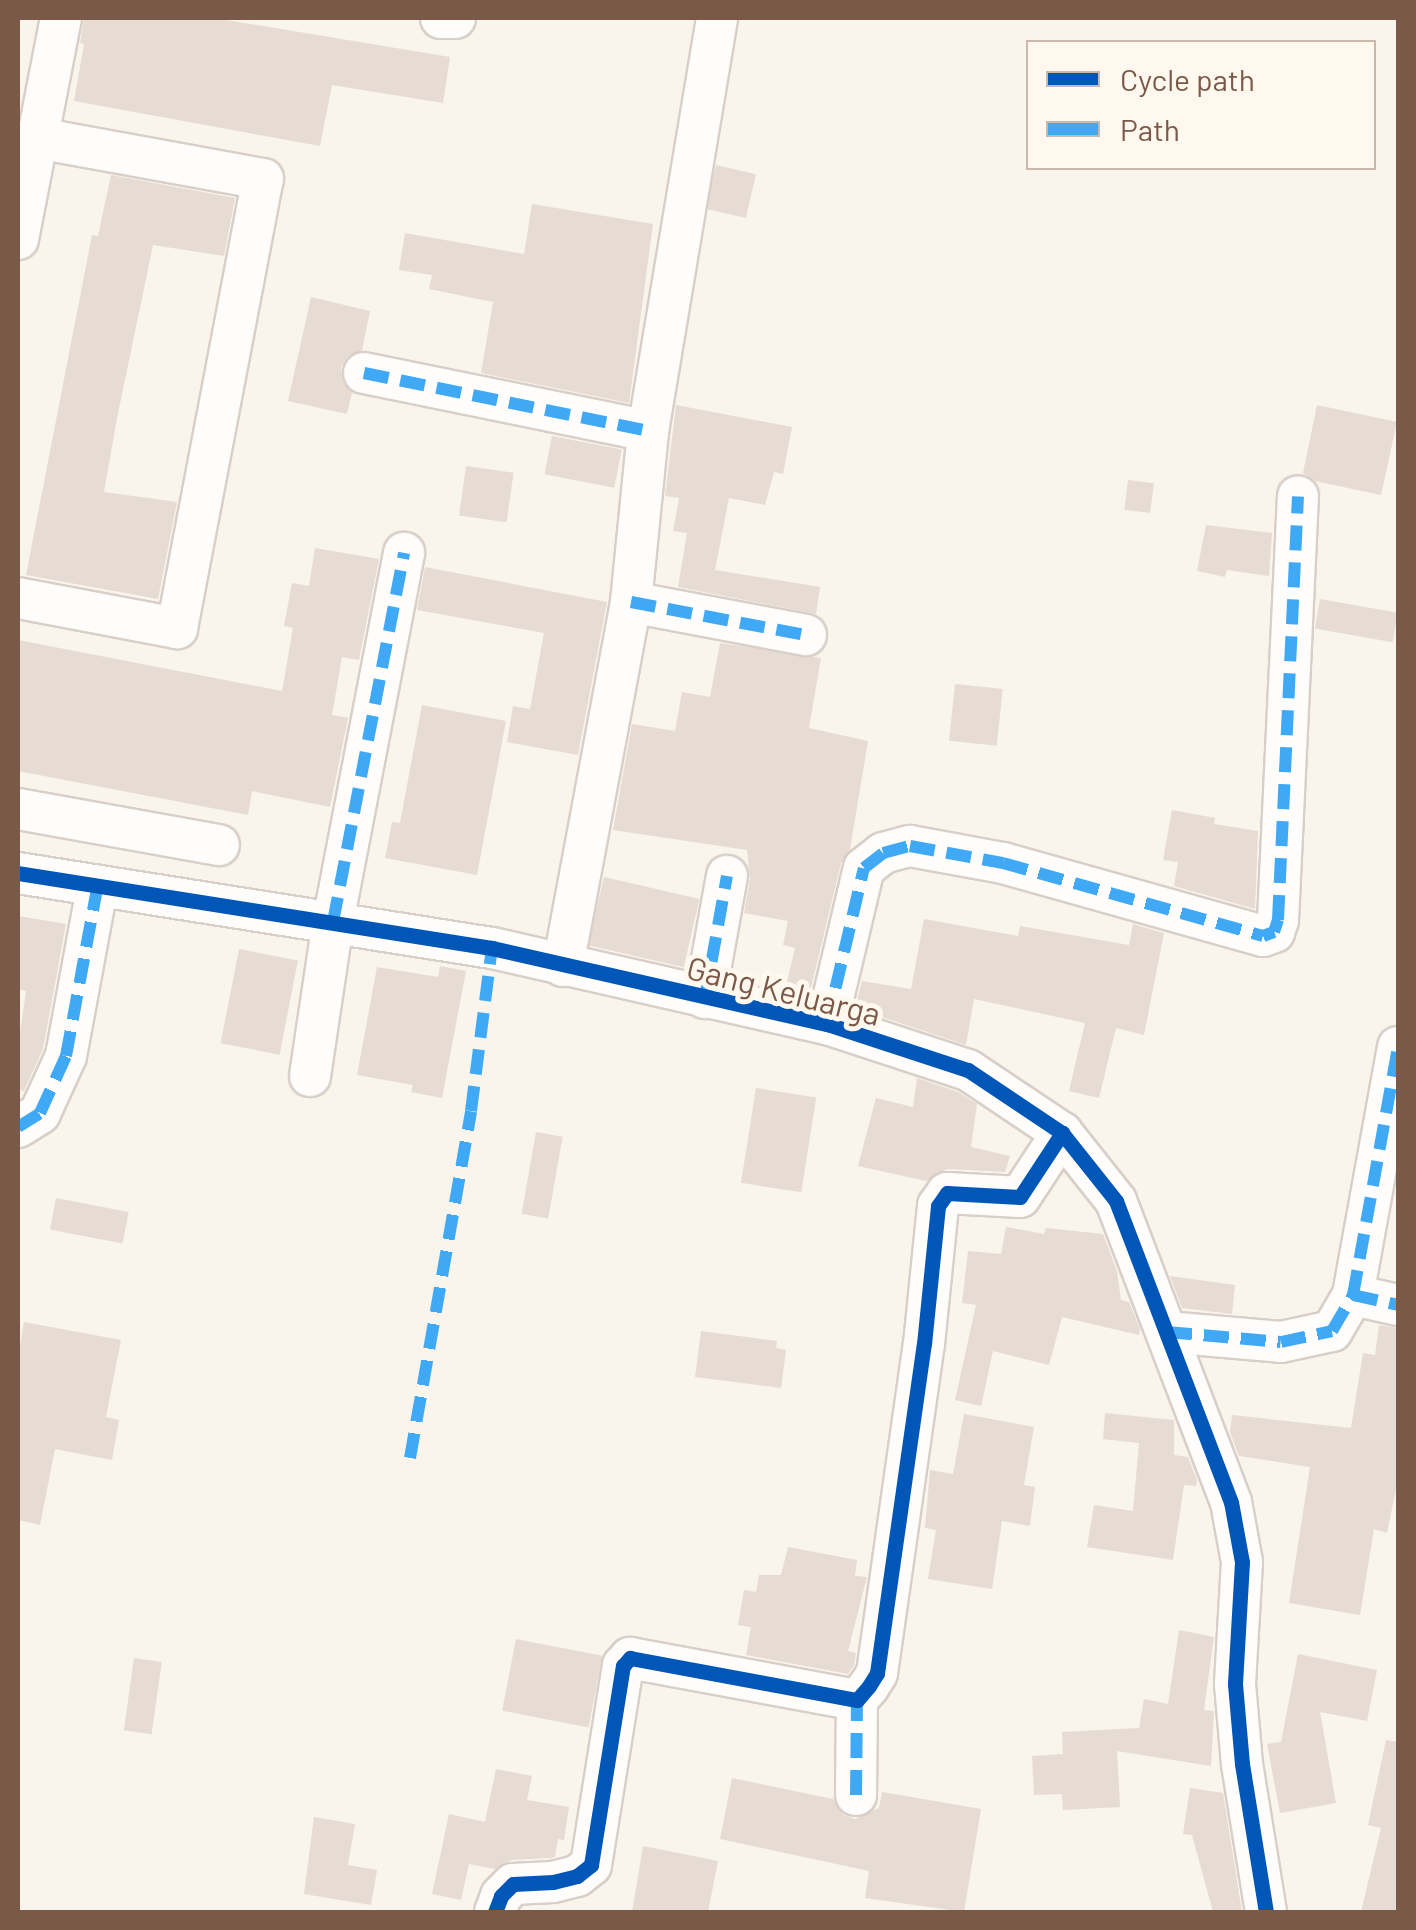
<!DOCTYPE html>
<html>
<head>
<meta charset="utf-8">
<style>
  body { margin:0 }
  #map { position:relative; width:1416px; height:1930px; overflow:hidden; background:#f9f4ec; font-family:Barlow,sans-serif }
  div>[style] { position:absolute }
  [style*='--x'] { left:calc(var(--x)*1px); top:calc(var(--y)*1px); width:calc(var(--w)*1px); rotate:calc(var(--a)*1deg) }
  .building>* { inset:0; background:#e6dcd3; transform-origin:0 0 }
  .roads { filter:drop-shadow(2px 0 #d8cfc8) drop-shadow(-2px 0 #d8cfc8) drop-shadow(0 2px #d8cfc8) drop-shadow(0 -2px #d8cfc8) }
  .minor>* { height:40px; margin:-20px; padding:0 20px; transform-origin:20px; border-radius:20px; background:#fefdfc }
  .quiet>* { height:12px; margin-top:-6px; transform-origin:0; background:repeating-linear-gradient(90deg,#3fa9f5 0 25px,transparent 0 37px) }
  .cycleway>* { height:15px; margin:-7.5px; padding:0 7.5px; transform-origin:7.5px; border-radius:7.5px; background:#0057b8 }
  span { translate:-50% -50%; white-space:nowrap; text-align:center; line-height:1.15; -webkit-text-stroke:10px #fff8ef; paint-order:stroke }
  .street-label { font-size:32px; color:#7b5948 }
  .frame { position:absolute; inset:0; border:20px solid #7b5948; pointer-events:none }
  .legend { position:absolute; left:1026px; top:40px; width:350px; height:130px; box-sizing:border-box; background:#fff8ef; border:2px solid #cab8ac; margin:0; padding:12px 18px; list-style:none; font-size:30px; color:#7b5948 }
  .legend li { display:flex; align-items:center; gap:20px; height:50px }
  .legend b { width:50px; border:2px solid #cab8ac }
</style>
</head>
<body>
<div id="map">
  <div class="building">
    <i style="clip-path:polygon(84px 18px,214px 18px,450px 57px,443px 103px,332px 85px,320px 146px,74px 101px,84px 44px,80px 43px)"></i>
    <i style="left:716px;top:165px;width:41px;height:45px;rotate:13deg"></i>
    <i style="clip-path:polygon(111px 175px,235px 198px,224px 256px,153px 245px,117px 418px,104px 492px,177px 502px,158px 599px,26px 575px,92px 235px,98px 236px)"></i>
    <i style="clip-path:polygon(532px 204px,653px 224px,629px 403px,481px 373px,493px 302px,429px 289px,432px 275px,399px 270px,405px 233px,524px 254px)"></i>
    <i style="clip-path:polygon(311px 297px,370px 311px,362px 350px,347px 357px,341px 367px,342px 381px,352px 393px,347px 414px,288px 401px)"></i>
    <i style="clip-path:polygon(676px 405px,792px 427px,783px 474px,774px 472px,765px 505px,729px 498px,715px 570px,820px 587px,816px 614px,678px 587px,687px 533px,673px 531px,679px 498px,665px 496px)"></i>
    <i style="clip-path:polygon(1317px 405px,1397px 422px,1381px 495px,1315px 481px,1303px 473px)"></i>
    <i style="left:552px;top:436px;width:71px;height:39px;rotate:11deg"></i>
    <i style="left:466px;top:466px;width:48px;height:50px;rotate:8deg"></i>
    <i style="left:1128px;top:480px;width:26px;height:30px;rotate:7deg"></i>
    <i style="clip-path:polygon(1206px 525px,1272px 533px,1269px 576px,1227px 570px,1225px 577px,1197px 571px)"></i>
    <i style="clip-path:polygon(315px 548px,379px 559px,359px 660px,342px 657px,332px 715px,348px 718px,330px 807px,252px 791px,248px 815px,18px 771px,18px 640px,282px 691px,293px 628px,284px 626px,292px 583px,309px 586px)"></i>
    <i style="clip-path:polygon(425px 567px,607px 602px,578px 755px,507px 742px,513px 706px,530px 709px,544px 633px,417px 610px)"></i>
    <i style="left:1320px;top:599px;width:79px;height:30px;rotate:10deg"></i>
    <i style="clip-path:polygon(720px 643px,821px 658px,809px 728px,868px 741px,850px 849px,841px 863px,809px 996px,785px 990px,795px 948px,783px 945px,788px 921px,744px 913px,750px 879px,747px 850px,613px 830px,632px 724px,675px 731px,682px 692px,710px 697px)"></i>
    <i style="left:955px;top:684px;width:48px;height:57px;rotate:6deg"></i>
    <i style="clip-path:polygon(422px 705px,506px 721px,477px 875px,385px 858px,392px 822px,400px 823px)"></i>
    <i style="clip-path:polygon(1172px 810px,1215px 818px,1214px 824px,1258px 831px,1255px 909px,1174px 886px,1178px 862px,1163px 860px)"></i>
    <i style="left:604px;top:877px;width:98px;height:70px;rotate:13deg"></i>
    <i style="clip-path:polygon(18px 916px,66px 924px,43px 1049px,24px 1091px,18px 1090px,18px 1047px,26px 991px,18px 989px)"></i>
    <i style="clip-path:polygon(924px 919px,1018px 936px,1020px 926px,1129px 945px,1133px 924px,1164px 933px,1144px 1035px,1116px 1028px,1099px 1098px,1069px 1091px,1085px 1023px,974px 999px,966px 1045px,855px 1008px,862px 981px,911px 989px)"></i>
    <i style="left:239px;top:949px;width:60px;height:96px;rotate:11deg"></i>
    <i style="clip-path:polygon(440px 966px,466px 971px,442px 1098px,411px 1092px,413px 1085px,357px 1075px,377px 967px,438px 977px)"></i>
    <i style="clip-path:polygon(917px 1078px,958px 1092px,977px 1104px,971px 1147px,1010px 1156px,1005px 1172px,947px 1169px,926px 1181px,858px 1166px,876px 1098px,913px 1107px)"></i>
    <i style="left:756px;top:1088px;width:61px;height:96px;rotate:9deg"></i>
    <i style="left:536px;top:1132px;width:27px;height:83px;rotate:10deg"></i>
    <i style="left:56px;top:1198px;width:74px;height:32px;rotate:11deg"></i>
    <i style="clip-path:polygon(1006px 1227px,1044px 1234px,1046px 1228px,1103px 1234px,1117px 1271px,1121px 1300px,1129px 1302px,1140px 1329px,1139px 1335px,1062px 1317px,1049px 1365px,993px 1351px,981px 1406px,955px 1400px,976px 1305px,962px 1303px,968px 1251px,1001px 1254px)"></i>
    <i style="clip-path:polygon(1170px 1276px,1235px 1285px,1232px 1314px,1182px 1308px)"></i>
    <i style="clip-path:polygon(24px 1322px,121px 1340px,106px 1417px,119px 1420px,112px 1460px,55px 1449px,40px 1525px,18px 1520px,18px 1357px)"></i>
    <i style="clip-path:polygon(1379px 1325px,1398px 1328px,1398px 1479px,1387px 1533px,1374px 1529px,1360px 1615px,1289px 1603px,1310px 1467px,1239px 1456px,1230px 1432px,1232px 1415px,1351px 1428px,1363px 1353px,1375px 1355px)"></i>
    <i style="clip-path:polygon(701px 1331px,777px 1341px,776px 1348px,786px 1350px,781px 1388px,695px 1377px)"></i>
    <i style="clip-path:polygon(1105px 1413px,1174px 1420px,1174px 1455px,1188px 1457px,1197px 1480px,1196px 1486px,1184px 1485px,1173px 1560px,1087px 1547px,1094px 1505px,1133px 1511px,1139px 1443px,1103px 1439px)"></i>
    <i style="clip-path:polygon(964px 1414px,1034px 1427px,1024px 1485px,1035px 1487px,1030px 1526px,1002px 1521px,992px 1589px,928px 1579px,936px 1530px,925px 1528px,930px 1470px,953px 1474px)"></i>
    <i style="clip-path:polygon(788px 1547px,857px 1560px,855px 1576px,867px 1577px,848px 1651px,856px 1653px,854px 1665px,848px 1674px,746px 1655px,751px 1627px,738px 1625px,744px 1590px,756px 1592px,759px 1575px,781px 1575px)"></i>
    <i style="clip-path:polygon(1179px 1630px,1214px 1637px,1204px 1710px,1214px 1711px,1211px 1766px,1117px 1751px,1120px 1807px,1063px 1810px,1062px 1794px,1034px 1795px,1032px 1756px,1063px 1754px,1062px 1732px,1139px 1728px,1144px 1699px,1168px 1704px)"></i>
    <i style="left:516px;top:1639px;width:88px;height:73px;rotate:11deg"></i>
    <i style="clip-path:polygon(1298px 1654px,1377px 1670px,1367px 1721px,1320px 1712px,1336px 1803px,1280px 1813px,1267px 1744px,1281px 1742px)"></i>
    <i style="left:134px;top:1658px;width:28px;height:73px;rotate:8deg"></i>
    <i style="clip-path:polygon(1386px 1740px,1398px 1742px,1398px 1912px,1361px 1912px,1381px 1828px,1368px 1825px)"></i>
    <i style="clip-path:polygon(496px 1769px,532px 1776px,527px 1800px,569px 1807px,564px 1840px,558px 1839px,555px 1857px,550px 1858px,512px 1860px,495px 1869px,469px 1864px,461px 1900px,432px 1894px,449px 1814px,485px 1822px)"></i>
    <i style="clip-path:polygon(732px 1778px,833px 1799px,843px 1815px,855px 1819px,879px 1808px,882px 1792px,981px 1809px,964px 1912px,865px 1898px,869px 1871px,720px 1839px)"></i>
    <i style="clip-path:polygon(1190px 1788px,1223px 1793px,1242px 1912px,1213px 1912px,1192px 1835px,1183px 1834px)"></i>
    <i style="clip-path:polygon(314px 1817px,355px 1824px,348px 1865px,377px 1870px,371px 1905px,304px 1894px)"></i>
    <i style="clip-path:polygon(643px 1846px,718px 1861px,708px 1912px,632px 1912px)"></i>
  </div>
  <div class="roads">
    <div class="minor">
      <i style="--x:441;--y:18;--w:14;--a:0"></i>
      <i style="--x:18;--y:239;--w:225;--a:-79"></i>
      <i style="--x:364;--y:373;--w:290;--a:11.5"></i>
      <i style="--x:18;--y:598;--w:162;--a:10.7"></i>
      <i style="--x:177;--y:628;--w:457;--a:-79.2"></i>
      <i style="--x:263;--y:179;--w:229;--a:-169.7"></i>
      <i style="--x:631;--y:602;--w:178;--a:10.7"></i>
      <i style="--x:18;--y:809;--w:204;--a:10.2"></i>
      <i style="--x:18;--y:873;--w:480;--a:9"></i>
      <i style="--x:492;--y:948;--w:344;--a:12.8"></i>
      <i style="--x:827;--y:1024;--w:148;--a:18.1"></i>
      <i style="--x:968;--y:1070;--w:113;--a:33.8"></i>
      <i style="--x:1062;--y:1133;--w:87;--a:51.5"></i>
      <i style="--x:1116;--y:1201;--w:322;--a:69.1"></i>
      <i style="--x:1231;--y:1502;--w:61;--a:79.6"></i>
      <i style="--x:1242;--y:1562;--w:122;--a:93.3"></i>
      <i style="--x:1235;--y:1684;--w:80;--a:85"></i>
      <i style="--x:1242;--y:1764;--w:150;--a:80.8"></i>
      <i style="--x:563;--y:966;--w:370;--a:-79.4"></i>
      <i style="--x:631;--y:602;--w:172;--a:-84.3"></i>
      <i style="--x:648;--y:431;--w:419;--a:-80.5"></i>
      <i style="--x:705;--y:998;--w:124;--a:-79.8"></i>
      <i style="--x:827;--y:1024;--w:160;--a:-76.7"></i>
      <i style="--x:864;--y:868;--w:24;--a:-38"></i>
      <i style="--x:883;--y:853;--w:28;--a:-15"></i>
      <i style="--x:910;--y:846;--w:95;--a:10.4"></i>
      <i style="--x:1003;--y:863;--w:270;--a:15.7"></i>
      <i style="--x:1263;--y:936;--w:12;--a:-20"></i>
      <i style="--x:1274;--y:932;--w:13;--a:-72"></i>
      <i style="--x:1278;--y:920;--w:424;--a:-87.3"></i>
      <i style="--x:310;--y:1076;--w:156;--a:-81.5"></i>
      <i style="--x:333;--y:922;--w:376;--a:-79.1"></i>
      <i style="--x:18;--y:1127;--w:26;--a:-32"></i>
      <i style="--x:40;--y:1113;--w:63;--a:-65.5"></i>
      <i style="--x:66;--y:1056;--w:171;--a:-79.5"></i>
      <i style="--x:1353;--y:1295;--w:46;--a:12.5"></i>
      <i style="--x:1167;--y:1332;--w:114;--a:5"></i>
      <i style="--x:1281;--y:1342;--w:52;--a:-12.2"></i>
      <i style="--x:1332;--y:1331;--w:42;--a:-59.7"></i>
      <i style="--x:1353;--y:1295;--w:252;--a:-79.7"></i>
      <i style="--x:856;--y:1795;--w:95;--a:-89.4"></i>
      <i style="--x:495;--y:1912;--w:17;--a:-69"></i>
      <i style="--x:501;--y:1896;--w:17;--a:-45"></i>
      <i style="--x:513;--y:1884;--w:40;--a:-2.9"></i>
      <i style="--x:553;--y:1882;--w:25;--a:-14"></i>
      <i style="--x:577;--y:1876;--w:18;--a:-38"></i>
      <i style="--x:591;--y:1865;--w:202;--a:-80.9"></i>
      <i style="--x:623;--y:1666;--w:11;--a:-49"></i>
      <i style="--x:630;--y:1658;--w:231;--a:10.5"></i>
      <i style="--x:857;--y:1700;--w:18;--a:-49"></i>
      <i style="--x:869;--y:1686;--w:15;--a:-58"></i>
      <i style="--x:877;--y:1673;--w:332;--a:-81.9"></i>
      <i style="--x:924;--y:1344;--w:139;--a:-84.2"></i>
      <i style="--x:938;--y:1206;--w:16;--a:-55"></i>
      <i style="--x:947;--y:1193;--w:73;--a:3.1"></i>
      <i style="--x:1020;--y:1197;--w:77;--a:-56.7"></i>
    </div>
  </div>
  <div class="quiet">
    <i style="--x:364;--y:373;--w:290;--a:11.5"></i>
    <i style="--x:631;--y:602;--w:178;--a:10.7"></i>
    <i style="--x:333;--y:922;--w:376;--a:-79.1"></i>
    <i style="--x:705;--y:998;--w:124;--a:-79.8"></i>
    <i style="--x:827;--y:1024;--w:160;--a:-76.7"></i>
    <i style="--x:864;--y:868;--w:24;--a:-38"></i>
    <i style="--x:883;--y:853;--w:28;--a:-15"></i>
    <i style="--x:910;--y:846;--w:95;--a:10.4"></i>
    <i style="--x:1003;--y:863;--w:270;--a:15.7"></i>
    <i style="--x:1263;--y:936;--w:12;--a:-20"></i>
    <i style="--x:1274;--y:932;--w:13;--a:-72"></i>
    <i style="--x:1278;--y:920;--w:424;--a:-87.3"></i>
    <i style="--x:18;--y:1127;--w:26;--a:-32"></i>
    <i style="--x:40;--y:1113;--w:63;--a:-65.5"></i>
    <i style="--x:66;--y:1056;--w:171;--a:-79.5"></i>
    <i style="--x:1353;--y:1295;--w:46;--a:12.5"></i>
    <i style="--x:1167;--y:1332;--w:114;--a:5"></i>
    <i style="--x:1281;--y:1342;--w:52;--a:-12.2"></i>
    <i style="--x:1332;--y:1331;--w:42;--a:-59.7"></i>
    <i style="--x:1353;--y:1295;--w:252;--a:-79.7"></i>
    <i style="--x:410;--y:1458;--w:352;--a:-80"></i>
    <i style="--x:471;--y:1111;--w:164;--a:-82.7"></i>
    <i style="--x:856;--y:1795;--w:95;--a:-89.4"></i>
  </div>
  <div class="cycleway">
    <i style="--x:18;--y:873;--w:480;--a:9"></i>
    <i style="--x:492;--y:948;--w:344;--a:12.8"></i>
    <i style="--x:827;--y:1024;--w:148;--a:18.1"></i>
    <i style="--x:968;--y:1070;--w:113;--a:33.8"></i>
    <i style="--x:1062;--y:1133;--w:87;--a:51.5"></i>
    <i style="--x:1116;--y:1201;--w:322;--a:69.1"></i>
    <i style="--x:1231;--y:1502;--w:61;--a:79.6"></i>
    <i style="--x:1242;--y:1562;--w:122;--a:93.3"></i>
    <i style="--x:1235;--y:1684;--w:80;--a:85"></i>
    <i style="--x:1242;--y:1764;--w:150;--a:80.8"></i>
    <i style="--x:495;--y:1912;--w:17;--a:-69"></i>
    <i style="--x:501;--y:1896;--w:17;--a:-45"></i>
    <i style="--x:513;--y:1884;--w:40;--a:-2.9"></i>
    <i style="--x:553;--y:1882;--w:25;--a:-14"></i>
    <i style="--x:577;--y:1876;--w:18;--a:-38"></i>
    <i style="--x:591;--y:1865;--w:202;--a:-80.9"></i>
    <i style="--x:623;--y:1666;--w:11;--a:-49"></i>
    <i style="--x:630;--y:1658;--w:231;--a:10.5"></i>
    <i style="--x:857;--y:1700;--w:18;--a:-49"></i>
    <i style="--x:869;--y:1686;--w:15;--a:-58"></i>
    <i style="--x:877;--y:1673;--w:332;--a:-81.9"></i>
    <i style="--x:924;--y:1344;--w:139;--a:-84.2"></i>
    <i style="--x:938;--y:1206;--w:16;--a:-55"></i>
    <i style="--x:947;--y:1193;--w:73;--a:3.1"></i>
    <i style="--x:1020;--y:1197;--w:77;--a:-56.7"></i>
  </div>
  <div class="street-label">
    <span style="left:784px;top:990px;rotate:14deg">Gang Keluarga</span>
  </div>
  <div class="frame"></div>
  <ul class="legend">
  <li><b style="height:12px;background:#0057b8"></b>Cycle path</li>
  <li><b style="height:12px;background:#3fa9f5"></b>Path</li>
  </ul>
</div>
</body>
</html>
